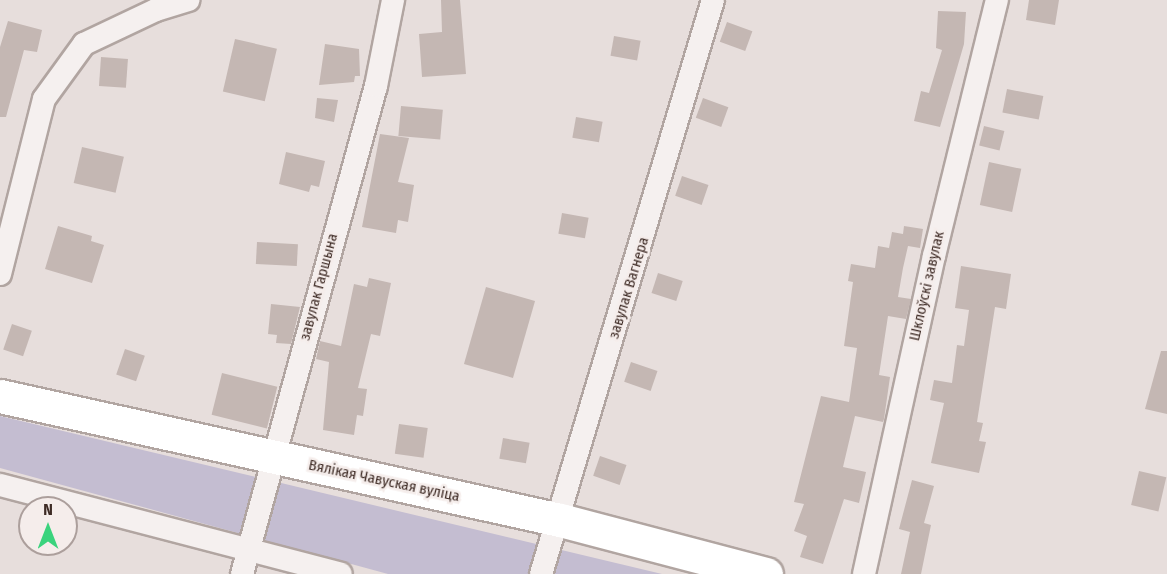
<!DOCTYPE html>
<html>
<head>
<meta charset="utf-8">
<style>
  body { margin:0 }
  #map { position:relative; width:1167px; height:574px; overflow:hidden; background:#e7dedc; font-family:"Fira Sans Condensed",sans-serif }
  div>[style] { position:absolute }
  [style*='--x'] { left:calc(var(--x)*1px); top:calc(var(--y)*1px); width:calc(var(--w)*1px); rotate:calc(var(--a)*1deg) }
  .green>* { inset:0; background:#c4bdd1 }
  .building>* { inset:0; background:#c4b7b3; transform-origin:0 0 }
  .roads { filter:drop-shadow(2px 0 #b1a5a1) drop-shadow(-2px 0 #b1a5a1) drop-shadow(0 2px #b1a5a1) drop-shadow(0 -2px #b1a5a1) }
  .street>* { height:22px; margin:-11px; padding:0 11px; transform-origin:11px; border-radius:11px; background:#f5f0ef }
  .secondary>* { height:33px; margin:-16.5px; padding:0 16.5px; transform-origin:16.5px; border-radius:16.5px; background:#fff }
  span { translate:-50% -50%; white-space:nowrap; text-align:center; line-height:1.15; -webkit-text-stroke:5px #f5edeb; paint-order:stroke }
  .street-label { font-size:15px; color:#3e2b25 }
  .north { position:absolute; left:18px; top:496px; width:60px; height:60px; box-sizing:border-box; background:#f5edeb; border:2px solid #ac9f9c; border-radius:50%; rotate:0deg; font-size:16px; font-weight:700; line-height:24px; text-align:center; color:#3e2b25 }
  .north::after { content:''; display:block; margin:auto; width:21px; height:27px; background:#3ad37d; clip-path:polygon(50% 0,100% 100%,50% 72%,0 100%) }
</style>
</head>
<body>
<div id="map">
  <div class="green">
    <i style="clip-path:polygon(0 416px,662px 574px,388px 574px,0 468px)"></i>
  </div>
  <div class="building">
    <i style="clip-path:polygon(441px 0,460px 0,466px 74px,422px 77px,419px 34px,442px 32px)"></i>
    <i style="clip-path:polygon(1029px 0,1059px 0,1055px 25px,1026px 20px)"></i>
    <i style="clip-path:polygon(938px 11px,966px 12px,964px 44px,940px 127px,914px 121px,921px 91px,929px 93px,942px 50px,936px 48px)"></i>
    <i style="clip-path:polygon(8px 21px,42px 30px,37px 52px,24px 50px,6px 117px,0 117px,0 47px)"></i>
    <i style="left:727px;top:22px;width:27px;height:21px;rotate:20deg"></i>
    <i style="left:614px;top:36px;width:27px;height:20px;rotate:10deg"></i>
    <i style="left:235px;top:39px;width:43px;height:54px;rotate:13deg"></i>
    <i style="clip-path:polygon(325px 44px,359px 49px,360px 76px,355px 76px,354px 82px,319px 85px)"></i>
    <i style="left:101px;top:57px;width:27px;height:29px;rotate:4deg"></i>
    <i style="left:1007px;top:89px;width:37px;height:24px;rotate:11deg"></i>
    <i style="clip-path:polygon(317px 98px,338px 100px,334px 122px,315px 118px)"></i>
    <i style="left:703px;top:98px;width:27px;height:21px;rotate:20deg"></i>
    <i style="left:401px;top:106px;width:42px;height:30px;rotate:5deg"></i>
    <i style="left:576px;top:117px;width:27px;height:21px;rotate:10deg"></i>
    <i style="left:984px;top:126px;width:21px;height:20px;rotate:14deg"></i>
    <i style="clip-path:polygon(380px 134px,409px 138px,398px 182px,414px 185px,408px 222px,398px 220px,396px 233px,362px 227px)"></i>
    <i style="left:82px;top:147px;width:43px;height:37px;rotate:13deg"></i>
    <i style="clip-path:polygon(286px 152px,325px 161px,319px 187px,311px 185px,309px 192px,279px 184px)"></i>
    <i style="left:989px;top:162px;width:33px;height:44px;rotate:12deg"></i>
    <i style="left:682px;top:176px;width:28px;height:21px;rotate:19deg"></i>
    <i style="left:562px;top:213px;width:27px;height:21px;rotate:10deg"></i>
    <i style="clip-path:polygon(58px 226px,92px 236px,91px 241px,104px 245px,92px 283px,45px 269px)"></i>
    <i style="clip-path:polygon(904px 226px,923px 229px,920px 248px,908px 246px,903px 268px,898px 297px,911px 299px,906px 319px,888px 316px,879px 375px,890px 377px,884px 419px,883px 422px,855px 416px,843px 467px,866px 472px,859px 503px,844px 499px,823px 564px,800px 557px,807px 536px,794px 531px,804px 504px,794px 502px,821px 396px,849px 402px,857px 348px,844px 346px,853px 282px,848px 281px,851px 264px,875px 268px,878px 246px,889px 248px,892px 232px,903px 234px)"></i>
    <i style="left:257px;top:242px;width:41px;height:22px;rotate:3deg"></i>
    <i style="clip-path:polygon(961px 266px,1011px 274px,1006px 309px,995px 307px,977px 422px,983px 423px,979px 441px,986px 442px,979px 473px,931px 463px,944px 403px,930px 400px,934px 380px,952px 383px,957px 345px,964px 346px,969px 310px,955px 308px)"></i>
    <i style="left:658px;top:273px;width:26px;height:21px;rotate:18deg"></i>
    <i style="clip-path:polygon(369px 278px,391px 283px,380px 336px,371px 334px,358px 388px,367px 389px,363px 416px,357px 415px,354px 435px,323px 430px,329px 362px,316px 359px,320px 341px,341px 346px,354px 284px,367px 287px)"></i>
    <i style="left:486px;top:287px;width:51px;height:80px;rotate:16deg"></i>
    <i style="clip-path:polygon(271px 304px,300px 307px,291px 344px,276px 343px,277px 335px,268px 334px)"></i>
    <i style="left:12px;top:324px;width:21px;height:27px;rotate:19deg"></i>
    <i style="left:125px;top:349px;width:21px;height:27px;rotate:19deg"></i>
    <i style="clip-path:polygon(1161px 351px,1167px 351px,1167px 414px,1145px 409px)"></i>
    <i style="left:631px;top:362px;width:28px;height:21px;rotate:19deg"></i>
    <i style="left:222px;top:373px;width:57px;height:43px;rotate:14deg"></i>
    <i style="left:399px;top:424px;width:29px;height:30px;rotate:8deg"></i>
    <i style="left:503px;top:438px;width:27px;height:21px;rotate:10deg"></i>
    <i style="left:600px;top:456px;width:28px;height:21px;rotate:19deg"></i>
    <i style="left:1139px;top:471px;width:28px;height:35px;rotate:13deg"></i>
    <i style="clip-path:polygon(912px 480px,934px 486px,924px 523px,931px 525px,921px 574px,901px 574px,910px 532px,899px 529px)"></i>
  </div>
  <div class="roads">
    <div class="street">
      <i style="--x:0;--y:274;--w:180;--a:-75.9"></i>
      <i style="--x:44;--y:99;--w:68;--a:-54"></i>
      <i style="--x:84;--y:44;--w:80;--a:-25.3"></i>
      <i style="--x:156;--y:10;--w:34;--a:-17"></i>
      <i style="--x:0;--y:485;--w:352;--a:14.6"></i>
      <i style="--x:242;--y:574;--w:506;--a:-74.65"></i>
      <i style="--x:376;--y:86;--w:88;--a:-78.8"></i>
      <i style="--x:541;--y:574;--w:599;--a:-73.32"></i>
      <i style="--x:864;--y:574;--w:326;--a:-77.6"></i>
      <i style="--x:934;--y:256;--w:264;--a:-76.2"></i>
    </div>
    <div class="secondary">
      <i style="--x:0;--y:396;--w:574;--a:12.49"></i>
      <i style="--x:560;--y:520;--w:213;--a:14.7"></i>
    </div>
  </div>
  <div class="street-label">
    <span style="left:927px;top:286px;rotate:-77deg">Шклоўскі завулак</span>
    <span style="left:319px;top:287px;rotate:-75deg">завулак Гаршына</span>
    <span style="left:629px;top:288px;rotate:-73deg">завулак Вагнера</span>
    <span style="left:384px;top:481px;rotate:12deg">Вялікая Чавуская вуліца</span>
  </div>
  <div class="north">N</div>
</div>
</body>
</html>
